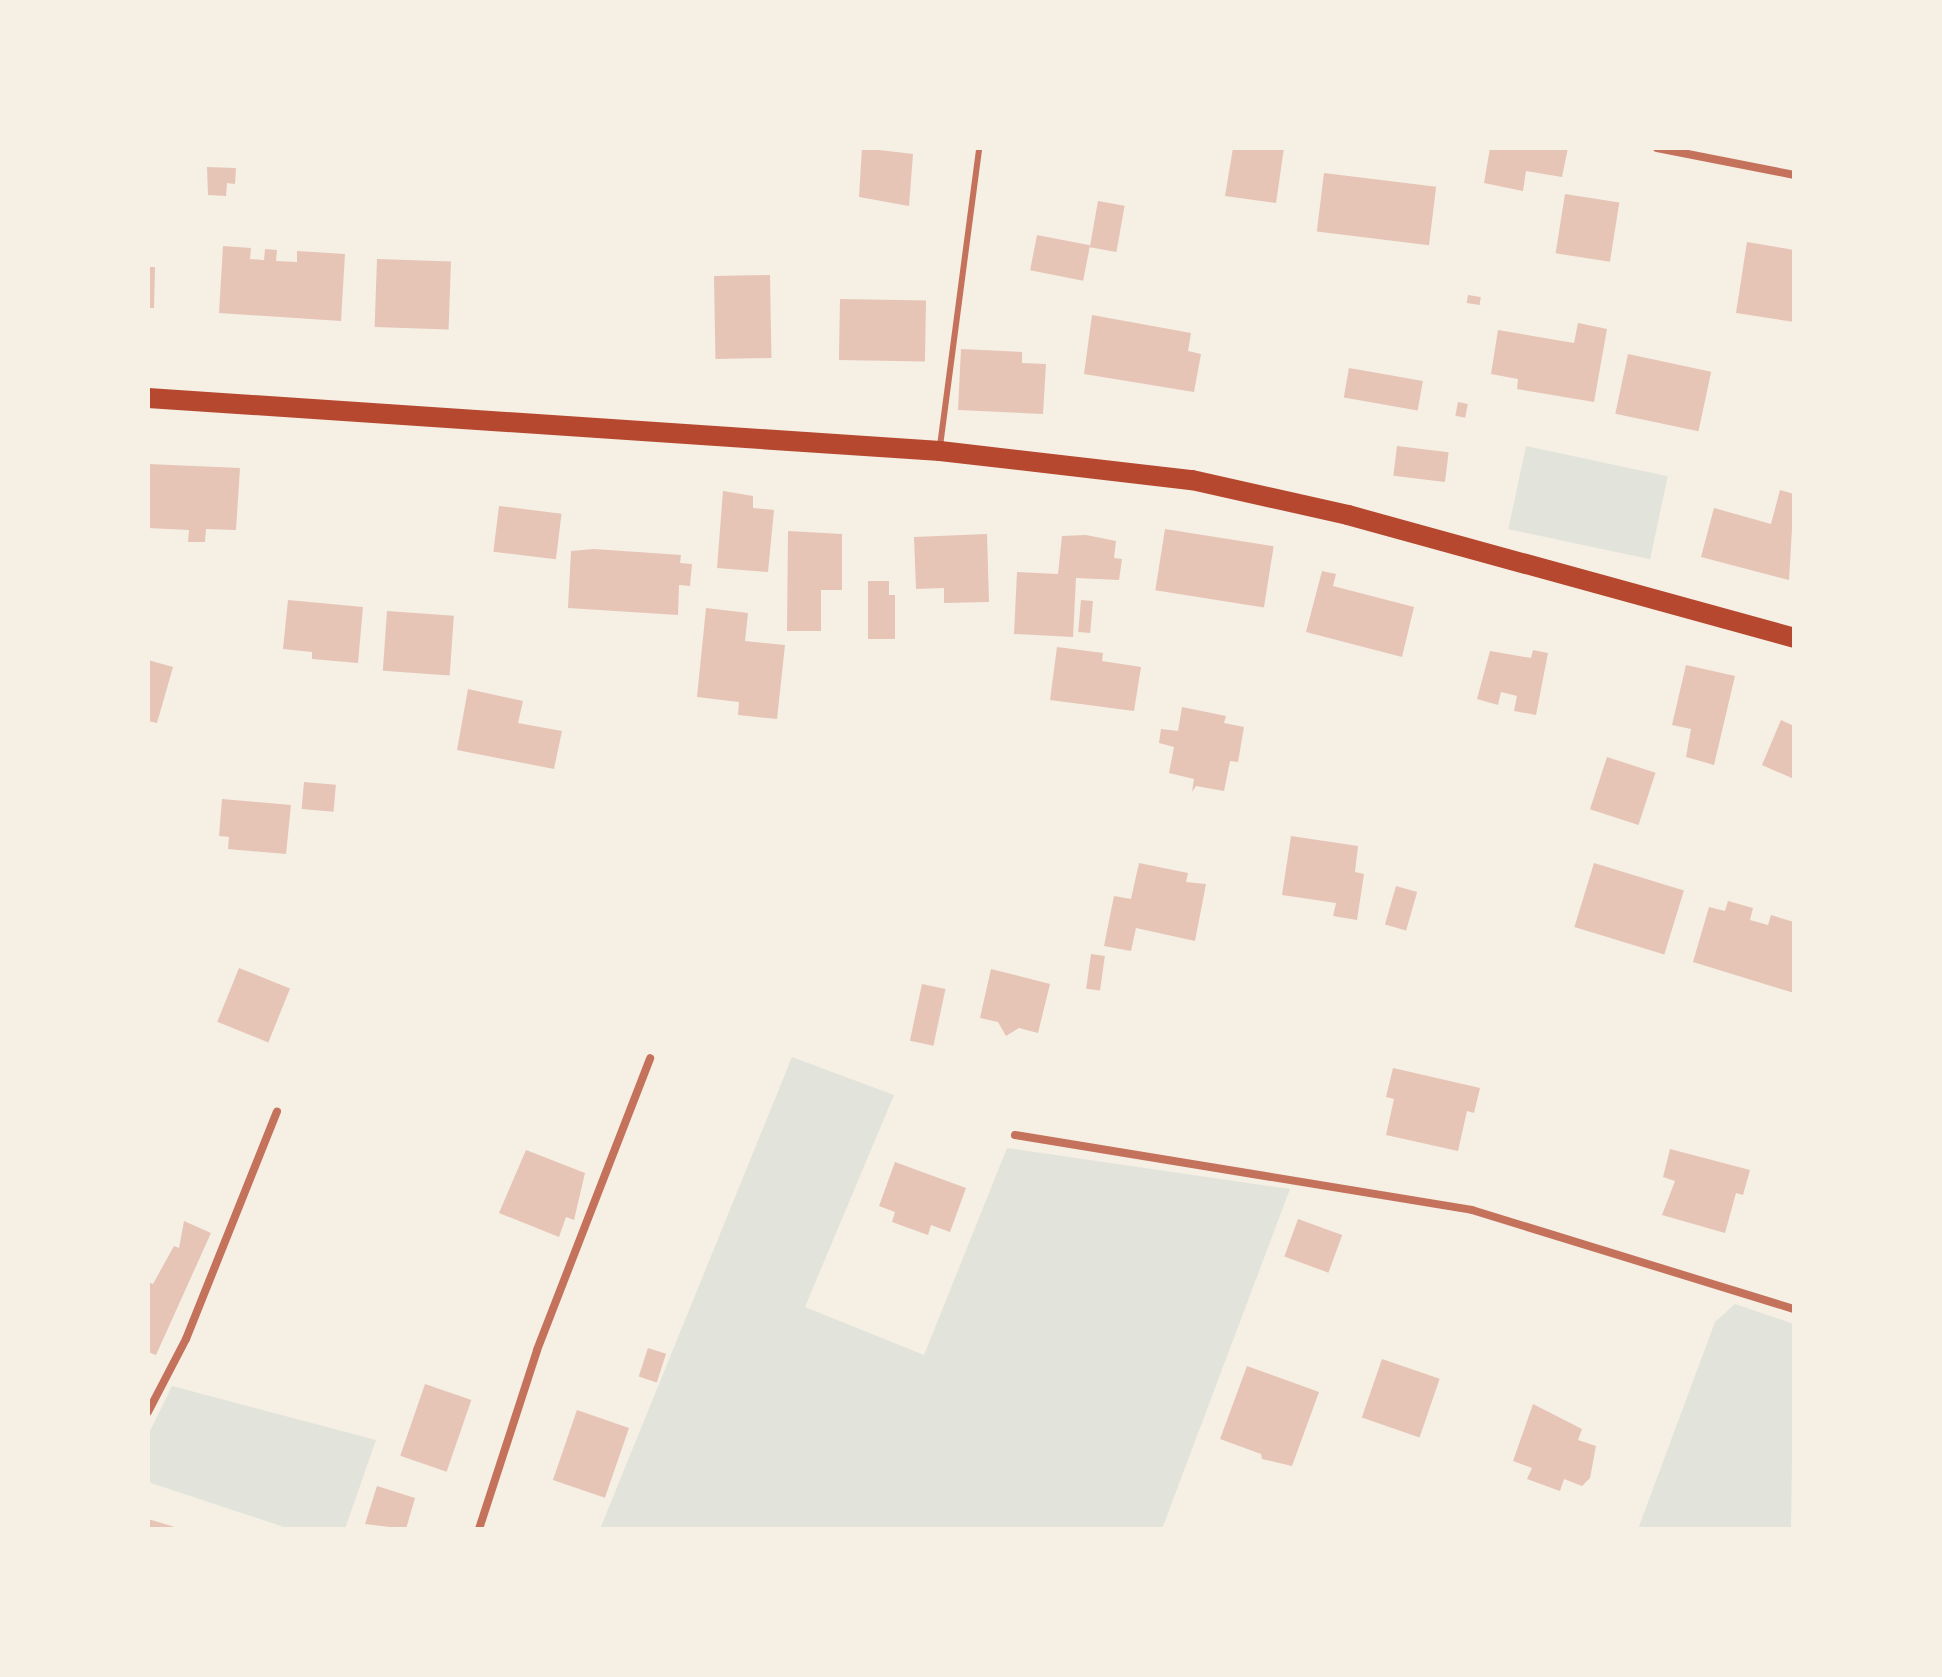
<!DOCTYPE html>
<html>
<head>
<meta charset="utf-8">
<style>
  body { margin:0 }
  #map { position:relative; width:1942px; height:1677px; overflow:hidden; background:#f6efe4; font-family:Quicksand,sans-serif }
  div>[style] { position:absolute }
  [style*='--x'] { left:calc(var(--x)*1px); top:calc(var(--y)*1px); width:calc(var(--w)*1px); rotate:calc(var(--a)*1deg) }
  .green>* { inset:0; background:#e2e4dc; transform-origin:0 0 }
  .building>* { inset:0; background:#e6c5b7; transform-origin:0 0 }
  .service>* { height:6px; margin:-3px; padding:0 3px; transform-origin:3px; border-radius:3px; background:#c5725c }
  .minor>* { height:8px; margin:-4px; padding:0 4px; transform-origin:4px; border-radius:4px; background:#c5725c }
  .primary>* { height:20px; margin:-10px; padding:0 10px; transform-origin:10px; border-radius:10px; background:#b5482f }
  span { translate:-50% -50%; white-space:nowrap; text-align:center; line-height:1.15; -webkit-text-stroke:8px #f6efe4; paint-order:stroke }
  .frame { position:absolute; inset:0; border:150px solid #f6efe4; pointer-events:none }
</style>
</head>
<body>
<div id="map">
  <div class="green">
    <i style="left:1526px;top:446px;width:145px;height:85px;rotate:12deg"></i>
    <i style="clip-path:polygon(792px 1057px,894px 1095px,805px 1307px,924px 1355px,1007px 1148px,1290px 1189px,1162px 1529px,600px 1529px)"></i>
    <i style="clip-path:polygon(1735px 1304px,1794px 1324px,1791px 1529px,1638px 1529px,1715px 1322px)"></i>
    <i style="clip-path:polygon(172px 1386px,376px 1440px,345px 1529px,290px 1529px,148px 1482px,148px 1435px)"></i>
  </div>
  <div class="building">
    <i style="clip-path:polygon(862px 148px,913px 154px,909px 206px,859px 197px)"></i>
    <i style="clip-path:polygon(1233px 148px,1284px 148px,1276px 203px,1225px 196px)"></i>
    <i style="clip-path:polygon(1490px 148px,1568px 148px,1562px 177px,1526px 171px,1523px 191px,1484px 183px)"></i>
    <i style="clip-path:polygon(207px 167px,236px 168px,235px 184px,227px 183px,226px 196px,208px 195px)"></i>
    <i style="left:1324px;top:173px;width:113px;height:59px;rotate:7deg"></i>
    <i style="left:1565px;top:194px;width:55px;height:60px;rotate:9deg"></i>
    <i style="left:1098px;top:201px;width:27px;height:47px;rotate:10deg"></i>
    <i style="left:1037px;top:235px;width:54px;height:36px;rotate:11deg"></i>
    <i style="clip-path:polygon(1747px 242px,1794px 250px,1794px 322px,1736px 313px)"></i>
    <i style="clip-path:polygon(223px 246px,251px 248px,250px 259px,264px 260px,265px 249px,277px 250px,276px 261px,297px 262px,297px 251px,345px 254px,341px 321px,219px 313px)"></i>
    <i style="left:377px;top:259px;width:74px;height:68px;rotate:2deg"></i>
    <i style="clip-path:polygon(148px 267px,155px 267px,154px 308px,148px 308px)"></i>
    <i style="left:770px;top:275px;width:83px;height:56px;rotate:89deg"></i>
    <i style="left:1468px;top:295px;width:13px;height:8px;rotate:9deg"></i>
    <i style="left:840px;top:299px;width:86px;height:61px;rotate:1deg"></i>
    <i style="clip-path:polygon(1092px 315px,1191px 333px,1188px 351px,1201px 354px,1194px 392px,1084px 374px)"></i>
    <i style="clip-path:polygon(1578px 323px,1607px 329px,1594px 402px,1517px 389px,1518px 379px,1491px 374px,1498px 330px,1574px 343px)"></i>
    <i style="clip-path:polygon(961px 349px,1022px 352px,1022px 363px,1046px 364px,1043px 414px,958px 410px)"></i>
    <i style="left:1628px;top:354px;width:85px;height:61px;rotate:12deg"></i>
    <i style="left:1349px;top:368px;width:75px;height:30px;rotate:10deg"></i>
    <i style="left:1458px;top:402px;width:10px;height:14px;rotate:11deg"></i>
    <i style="left:1397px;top:446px;width:52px;height:30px;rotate:7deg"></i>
    <i style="clip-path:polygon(148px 464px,240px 468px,236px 530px,206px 529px,205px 542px,188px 542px,189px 530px,148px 528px)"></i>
    <i style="clip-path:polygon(1780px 490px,1794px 494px,1789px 580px,1701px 557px,1714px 508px,1771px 524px)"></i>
    <i style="clip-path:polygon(723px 491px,753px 496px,753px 508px,774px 510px,768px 572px,717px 568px)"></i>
    <i style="left:499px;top:506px;width:63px;height:46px;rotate:7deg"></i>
    <i style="left:1165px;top:529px;width:110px;height:62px;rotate:9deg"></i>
    <i style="clip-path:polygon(788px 531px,842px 534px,842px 590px,821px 590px,821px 631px,787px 631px)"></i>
    <i style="clip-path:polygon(987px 534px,989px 602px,944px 603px,944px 588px,916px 589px,914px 537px)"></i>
    <i style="clip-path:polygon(1086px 535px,1116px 541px,1114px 558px,1122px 559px,1119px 580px,1076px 578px,1073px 637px,1014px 634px,1017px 572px,1058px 574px,1062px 536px)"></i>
    <i style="clip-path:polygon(594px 549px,681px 555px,680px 563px,692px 564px,690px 586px,679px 585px,678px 615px,568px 608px,571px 551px)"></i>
    <i style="clip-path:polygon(1322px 571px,1336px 574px,1333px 586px,1414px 607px,1402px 657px,1306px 632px)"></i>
    <i style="clip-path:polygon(868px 581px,889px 581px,889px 595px,895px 595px,895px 639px,868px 639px)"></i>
    <i style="clip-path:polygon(288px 600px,363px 607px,358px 663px,312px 659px,312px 652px,283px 649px)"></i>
    <i style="left:1081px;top:600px;width:12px;height:32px;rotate:5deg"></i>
    <i style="clip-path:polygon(706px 608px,748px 613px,745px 641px,785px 645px,777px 719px,738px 715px,739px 702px,697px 697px)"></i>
    <i style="left:387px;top:611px;width:67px;height:60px;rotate:4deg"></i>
    <i style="clip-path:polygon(1057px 647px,1103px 653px,1102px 661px,1141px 667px,1134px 711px,1050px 700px)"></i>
    <i style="clip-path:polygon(1533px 650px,1548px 653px,1536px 715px,1514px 711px,1517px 696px,1501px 692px,1498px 705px,1477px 699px,1490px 651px,1531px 658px)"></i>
    <i style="clip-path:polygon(148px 660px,173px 667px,157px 723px,148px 721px)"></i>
    <i style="clip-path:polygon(1686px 665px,1735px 676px,1714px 765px,1686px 757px,1691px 729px,1672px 725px)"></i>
    <i style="clip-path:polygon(468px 689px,523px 701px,518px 723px,562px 731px,554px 769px,457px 750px)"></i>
    <i style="clip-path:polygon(1182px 707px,1226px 716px,1224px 723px,1244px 727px,1238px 762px,1230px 761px,1224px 791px,1196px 786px,1192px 792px,1194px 779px,1169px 773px,1174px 747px,1159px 743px,1161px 729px,1178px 731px)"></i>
    <i style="clip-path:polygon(1781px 720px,1794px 726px,1794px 779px,1762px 765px)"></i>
    <i style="left:1607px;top:757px;width:51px;height:55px;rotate:18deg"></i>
    <i style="left:304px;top:782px;width:32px;height:27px;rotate:5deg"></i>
    <i style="clip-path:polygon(222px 799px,291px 805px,286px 854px,228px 849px,229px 837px,219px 836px)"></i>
    <i style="clip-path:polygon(1291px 836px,1358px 846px,1355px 872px,1364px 874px,1357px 920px,1333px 916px,1336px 903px,1282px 895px)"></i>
    <i style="clip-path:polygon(1139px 863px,1188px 873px,1186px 882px,1206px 884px,1195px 941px,1136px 928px,1131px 951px,1104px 946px,1114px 896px,1131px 899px)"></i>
    <i style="left:1594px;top:863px;width:94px;height:67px;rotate:17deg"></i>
    <i style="left:1396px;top:886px;width:22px;height:40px;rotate:16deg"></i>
    <i style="clip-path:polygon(1728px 901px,1753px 908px,1750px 920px,1768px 925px,1771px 915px,1794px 922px,1794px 993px,1693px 962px,1709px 907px,1725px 911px)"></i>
    <i style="left:1091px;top:954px;width:14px;height:35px;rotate:8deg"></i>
    <i style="left:239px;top:968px;width:55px;height:58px;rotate:22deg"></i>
    <i style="clip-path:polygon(991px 969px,1050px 984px,1038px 1033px,1019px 1028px,1006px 1036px,998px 1022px,980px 1018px)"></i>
    <i style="left:922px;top:984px;width:24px;height:58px;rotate:12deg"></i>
    <i style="clip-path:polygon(1393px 1068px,1480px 1088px,1474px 1113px,1467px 1111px,1458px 1151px,1386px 1135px,1394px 1099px,1386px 1097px)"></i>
    <i style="clip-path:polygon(1670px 1149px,1750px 1170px,1743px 1195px,1736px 1193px,1725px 1233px,1662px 1215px,1675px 1181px,1663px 1177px)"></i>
    <i style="clip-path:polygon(526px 1150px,585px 1173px,574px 1220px,566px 1217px,559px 1237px,499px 1213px)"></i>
    <i style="clip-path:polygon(895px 1162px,966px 1188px,950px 1232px,931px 1225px,928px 1235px,892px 1222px,895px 1212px,879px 1206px)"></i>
    <i style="left:1298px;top:1219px;width:47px;height:40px;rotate:20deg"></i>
    <i style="clip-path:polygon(184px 1221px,211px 1233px,156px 1355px,148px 1352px,148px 1282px,153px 1284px,174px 1246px,179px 1248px)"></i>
    <i style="left:648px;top:1348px;width:19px;height:30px;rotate:18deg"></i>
    <i style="left:1382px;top:1359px;width:61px;height:62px;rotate:19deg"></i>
    <i style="clip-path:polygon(1247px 1366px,1319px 1392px,1292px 1466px,1262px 1459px,1261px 1454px,1220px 1439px)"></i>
    <i style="left:425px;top:1384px;width:49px;height:76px;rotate:19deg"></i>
    <i style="clip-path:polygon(1533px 1404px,1582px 1429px,1578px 1440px,1596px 1446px,1590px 1478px,1582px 1486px,1564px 1479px,1560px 1491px,1527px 1479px,1532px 1468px,1513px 1461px)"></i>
    <i style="left:577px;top:1410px;width:55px;height:74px;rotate:19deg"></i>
    <i style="clip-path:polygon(377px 1486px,415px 1498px,406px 1529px,365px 1524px)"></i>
    <i style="clip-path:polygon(148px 1519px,178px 1528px,177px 1529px,148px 1529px)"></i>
  </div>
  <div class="service">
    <i style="--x:940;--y:446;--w:301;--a:-82.5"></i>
  </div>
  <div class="minor">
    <i style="--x:1657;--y:148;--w:140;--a:11.1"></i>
    <i style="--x:1015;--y:1135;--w:463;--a:9.3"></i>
    <i style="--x:1472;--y:1210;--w:337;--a:17.1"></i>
    <i style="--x:148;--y:1412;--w:82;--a:-62.5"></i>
    <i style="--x:186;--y:1339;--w:245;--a:-68.2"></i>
    <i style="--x:479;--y:1529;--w:188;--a:-72"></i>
    <i style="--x:537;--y:1350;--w:313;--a:-68.8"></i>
  </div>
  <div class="primary">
    <i style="--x:148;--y:398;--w:794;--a:3.83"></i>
    <i style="--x:940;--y:451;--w:254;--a:6.6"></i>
    <i style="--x:1192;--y:480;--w:160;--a:12.6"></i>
    <i style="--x:1348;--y:515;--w:463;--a:15.4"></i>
  </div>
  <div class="frame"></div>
</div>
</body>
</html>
